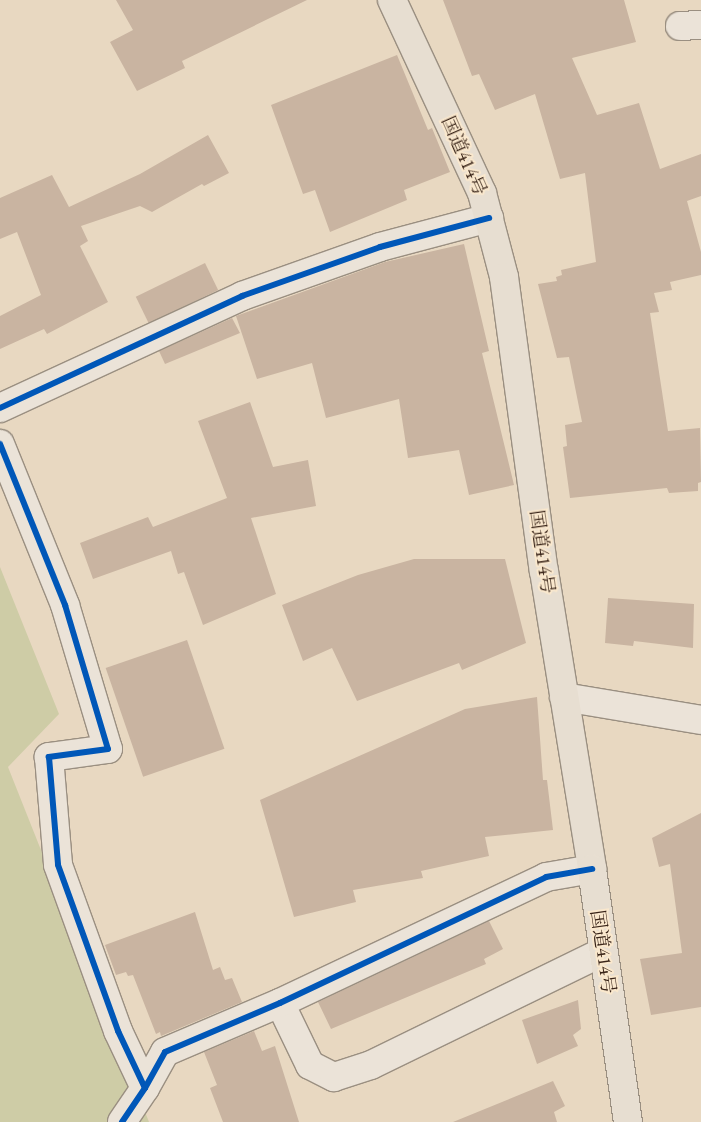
<!DOCTYPE html>
<html>
<head>
<meta charset="utf-8">
<style>
  body { margin:0 }
  #map { position:relative; width:701px; height:1122px; overflow:hidden; background:#e8d8c1; font-family:"EB Garamond","Noto Serif JP",serif }
  div>[style] { position:absolute }
  [style*='--x'] { left:calc(var(--x)*1px); top:calc(var(--y)*1px); width:calc(var(--w)*1px); rotate:calc(var(--a)*1deg) }
  .green>* { inset:0; background:#cecca6 }
  .building>* { inset:0; background:#c9b4a1; transform-origin:0 0 }
  .roads { filter:drop-shadow(1px 0 #9a8f81) drop-shadow(-1px 0 #9a8f81) drop-shadow(0 1px #9a8f81) drop-shadow(0 -1px #9a8f81) }
  .street>* { height:28px; margin:-14px; padding:0 14px; transform-origin:14px; border-radius:14px; background:#ebe3d8 }
  .highway>* { height:28px; margin:-14px; padding:0 14px; transform-origin:14px; border-radius:14px; background:#e7ded1 }
  .cycleway>* { height:6px; margin:-3px; padding:0 3px; transform-origin:3px; border-radius:3px; background:#0057b8 }
  span { translate:-50% -50%; white-space:nowrap; text-align:center; line-height:1.15; -webkit-text-stroke:4px #fae8cd; paint-order:stroke }
  .street-label { font-size:19px; color:#392418 }
</style>
</head>
<body>
<div id="map">
  <div class="green">
    <i style="clip-path:polygon(0 567px,59px 714px,8px 767px,149px 1122px,0 1122px)"></i>
  </div>
  <div class="building">
    <i style="clip-path:polygon(116px 0,307px 0,182px 61px,185px 68px,137px 91px,110px 42px,133px 30px)"></i>
    <i style="clip-path:polygon(443px 0,624px 0,636px 42px,572px 58px,597px 115px,639px 103px,660px 169px,701px 154px,701px 196px,687px 201px,701px 252px,701px 275px,670px 282px,672px 290px,654px 293px,659px 312px,650px 313px,668px 431px,700px 428px,701px 482px,698px 483px,698px 491px,669px 493px,667px 488px,570px 498px,563px 447px,567px 446px,565px 425px,582px 422px,569px 357px,557px 358px,538px 284px,557px 281px,556px 277px,562px 275px,561px 270px,596px 262px,585px 173px,560px 179px,535px 94px,495px 110px,479px 74px,472px 76px)"></i>
    <i style="clip-path:polygon(397px 55px,428px 130px,432px 128px,450px 172px,404px 190px,407px 200px,330px 232px,315px 190px,303px 194px,271px 105px)"></i>
    <i style="clip-path:polygon(208px 135px,229px 173px,204px 186px,202px 184px,152px 212px,140px 206px,81px 226px,88px 241px,80px 246px,108px 302px,47px 334px,44px 329px,0 349px,0 316px,41px 295px,17px 232px,0 239px,0 198px,52px 175px,69px 207px,140px 174px)"></i>
    <i style="clip-path:polygon(464px 244px,489px 351px,482px 353px,514px 485px,469px 495px,459px 450px,408px 458px,399px 399px,326px 418px,312px 363px,257px 379px,236px 316px,385px 262px)"></i>
    <i style="left:205px;top:263px;width:30px;height:77px;rotate:64deg"></i>
    <i style="clip-path:polygon(232px 318px,240px 333px,165px 364px,159px 351px)"></i>
    <i style="clip-path:polygon(250px 402px,273px 467px,308px 460px,316px 506px,251px 518px,276px 594px,203px 625px,184px 572px,178px 574px,171px 551px,93px 579px,80px 543px,148px 517px,153px 527px,227px 498px,198px 421px)"></i>
    <i style="clip-path:polygon(414px 559px,505px 559px,526px 643px,462px 670px,459px 663px,357px 701px,332px 648px,303px 661px,282px 605px,358px 575px)"></i>
    <i style="clip-path:polygon(608px 598px,694px 604px,693px 648px,634px 641px,633px 646px,605px 643px)"></i>
    <i style="left:187px;top:640px;width:115px;height:86px;rotate:71deg"></i>
    <i style="clip-path:polygon(537px 697px,543px 780px,547px 780px,553px 830px,485px 837px,489px 856px,421px 871px,423px 878px,353px 890px,356px 902px,294px 917px,260px 800px,465px 709px)"></i>
    <i style="clip-path:polygon(701px 813px,701px 1007px,651px 1015px,640px 959px,682px 953px,670px 864px,659px 867px,652px 838px)"></i>
    <i style="clip-path:polygon(195px 912px,213px 970px,220px 967px,225px 980px,232px 978px,242px 1002px,161px 1036px,160px 1032px,156px 1034px,133px 975px,128px 976px,126px 972px,116px 975px,105px 945px)"></i>
    <i style="clip-path:polygon(489px 921px,503px 949px,484px 959px,486px 964px,331px 1029px,318px 1002px)"></i>
    <i style="clip-path:polygon(578px 1000px,581px 1029px,573px 1035px,578px 1046px,537px 1064px,522px 1020px)"></i>
    <i style="clip-path:polygon(254px 1031px,262px 1051px,275px 1046px,299px 1122px,223px 1122px,210px 1088px,217px 1085px,204px 1052px)"></i>
    <i style="clip-path:polygon(553px 1081px,565px 1106px,554px 1112px,557px 1122px,453px 1122px)"></i>
  </div>
  <div class="roads">
    <div class="street">
      <i style="--x:680;--y:26;--w:21;--a:-3"></i>
      <i style="--x:0;--y:408;--w:267;--a:-24.8"></i>
      <i style="--x:242;--y:296;--w:146;--a:-19.5"></i>
      <i style="--x:380;--y:247;--w:113;--a:-14.9"></i>
      <i style="--x:0;--y:444;--w:174;--a:68"></i>
      <i style="--x:65;--y:605;--w:150;--a:73.4"></i>
      <i style="--x:108;--y:749;--w:60;--a:172.3"></i>
      <i style="--x:49;--y:757;--w:108;--a:85.2"></i>
      <i style="--x:58;--y:865;--w:177;--a:70.1"></i>
      <i style="--x:118;--y:1031;--w:63;--a:64.7"></i>
      <i style="--x:145;--y:1088;--w:41;--a:124.1"></i>
      <i style="--x:564;--y:697;--w:139;--a:9.5"></i>
      <i style="--x:280;--y:1003;--w:69;--a:64.2"></i>
      <i style="--x:310;--y:1065;--w:27;--a:27"></i>
      <i style="--x:334;--y:1077;--w:39;--a:-18"></i>
      <i style="--x:371;--y:1065;--w:258;--a:-26"></i>
      <i style="--x:145;--y:1088;--w:41;--a:-60.9"></i>
      <i style="--x:165;--y:1052;--w:125;--a:-23.1"></i>
      <i style="--x:280;--y:1003;--w:294;--a:-25.3"></i>
      <i style="--x:546;--y:877;--w:47;--a:-9.9"></i>
    </div>
    <div class="highway">
      <i style="--x:392;--y:0;--w:213;--a:65"></i>
      <i style="--x:482;--y:193;--w:87;--a:75.3"></i>
      <i style="--x:504;--y:277;--w:297;--a:82.3"></i>
      <i style="--x:544;--y:571;--w:302;--a:80.8"></i>
      <i style="--x:592;--y:869;--w:256;--a:81.9"></i>
    </div>
  </div>
  <div class="cycleway">
    <i style="--x:0;--y:408;--w:267;--a:-24.8"></i>
    <i style="--x:242;--y:296;--w:146;--a:-19.5"></i>
    <i style="--x:380;--y:247;--w:113;--a:-14.9"></i>
    <i style="--x:0;--y:444;--w:174;--a:68"></i>
    <i style="--x:65;--y:605;--w:150;--a:73.4"></i>
    <i style="--x:108;--y:749;--w:60;--a:172.3"></i>
    <i style="--x:49;--y:757;--w:108;--a:85.2"></i>
    <i style="--x:58;--y:865;--w:177;--a:70.1"></i>
    <i style="--x:118;--y:1031;--w:63;--a:64.7"></i>
    <i style="--x:145;--y:1088;--w:41;--a:124.1"></i>
    <i style="--x:145;--y:1088;--w:41;--a:-60.9"></i>
    <i style="--x:165;--y:1052;--w:125;--a:-23.1"></i>
    <i style="--x:280;--y:1003;--w:294;--a:-25.3"></i>
    <i style="--x:546;--y:877;--w:47;--a:-9.9"></i>
  </div>
  <div class="street-label">
    <span style="left:464px;top:156px;rotate:66deg">国道414号</span>
    <span style="left:542px;top:552px;rotate:82deg">国道414号</span>
    <span style="left:603px;top:952px;rotate:82deg">国道414号</span>
  </div>
</div>
</body>
</html>
